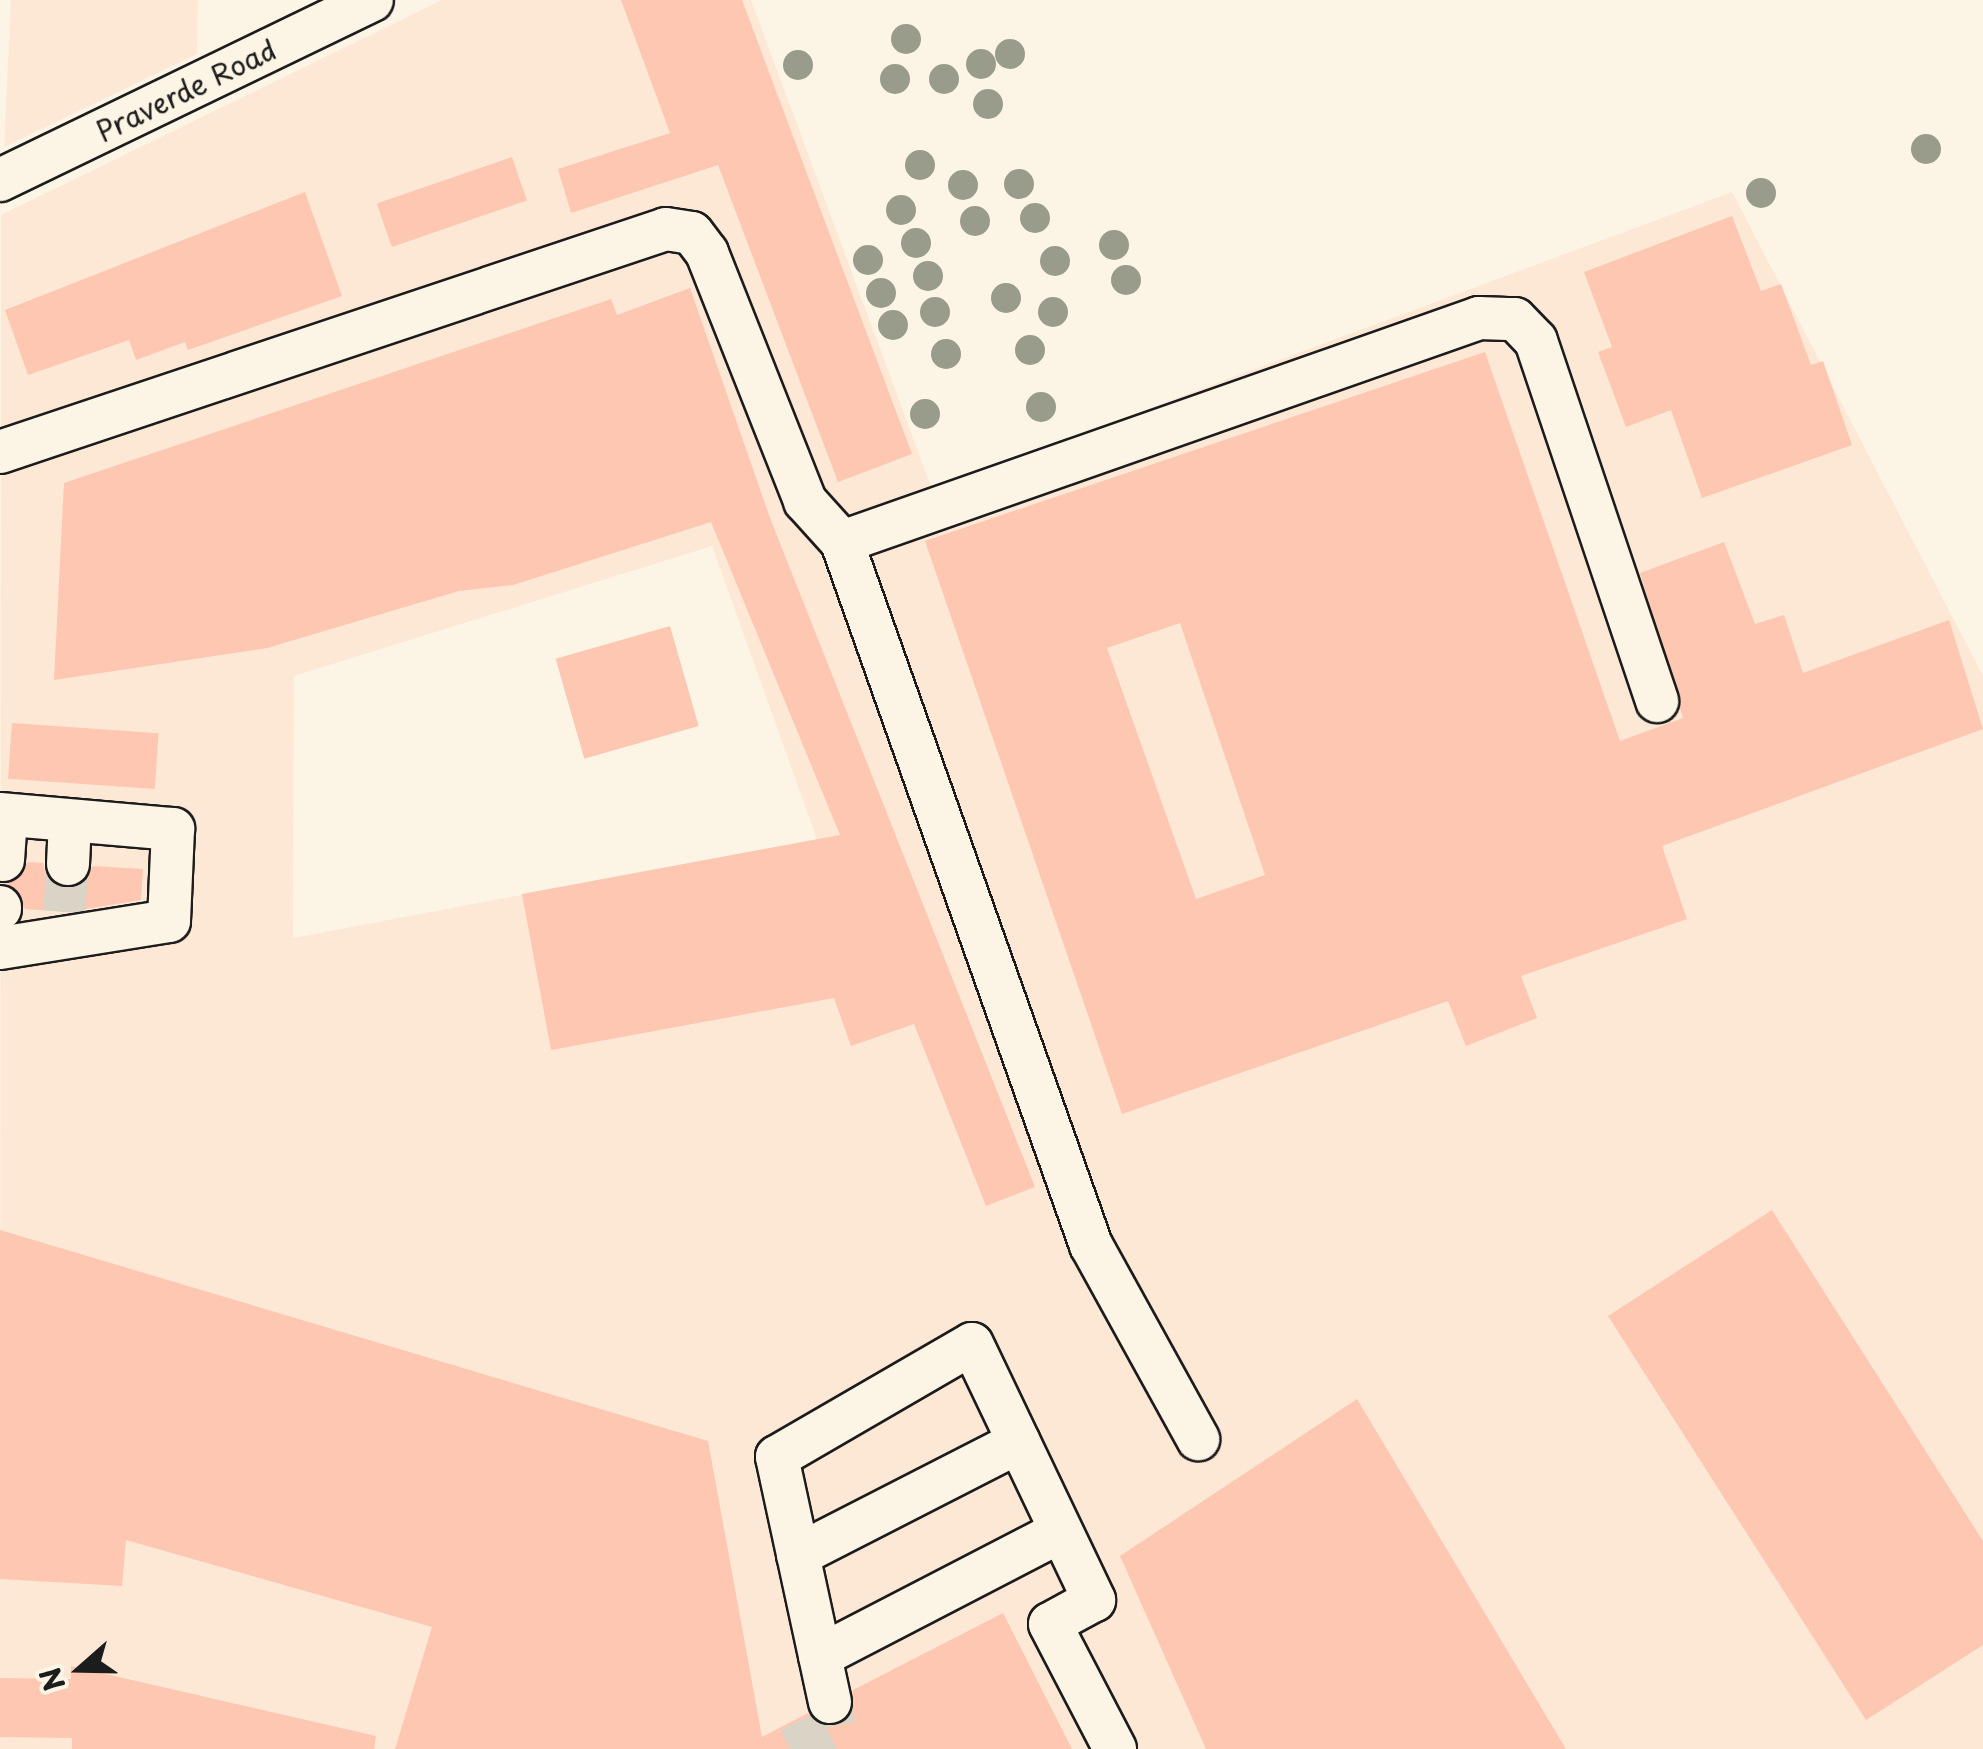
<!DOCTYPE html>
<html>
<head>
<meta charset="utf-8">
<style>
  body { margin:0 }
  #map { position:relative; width:1983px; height:1749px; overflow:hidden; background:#fcf5e5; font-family:"Playpen Sans",sans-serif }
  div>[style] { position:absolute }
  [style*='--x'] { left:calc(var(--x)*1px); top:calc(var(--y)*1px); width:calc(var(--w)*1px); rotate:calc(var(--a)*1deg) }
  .built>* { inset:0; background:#fde7d5 }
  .building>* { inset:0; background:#fec7b1; transform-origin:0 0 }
  .minor-tunnel>* { height:42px; margin-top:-21px; transform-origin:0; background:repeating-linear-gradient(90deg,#dad4c7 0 42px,transparent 0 63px) }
  .roads { filter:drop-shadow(2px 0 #1c1c1c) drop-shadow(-2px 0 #1c1c1c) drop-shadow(0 2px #1c1c1c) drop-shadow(0 -2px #1c1c1c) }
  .minor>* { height:42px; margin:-21px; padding:0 21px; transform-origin:21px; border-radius:21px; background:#fcf5e5 }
  .trees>* { width:30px; height:30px; margin:-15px; border-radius:50%; background:#999c8a }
  span { translate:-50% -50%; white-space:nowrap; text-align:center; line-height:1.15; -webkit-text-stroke:8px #fcf5e5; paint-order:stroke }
  .street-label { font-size:28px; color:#1c1c1c }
  .north { position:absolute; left:30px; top:1619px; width:100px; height:100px; -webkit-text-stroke:8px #fcf5e5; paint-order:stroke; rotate:250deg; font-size:28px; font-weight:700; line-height:40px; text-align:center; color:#1c1c1c }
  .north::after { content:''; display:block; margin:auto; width:35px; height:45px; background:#1c1c1c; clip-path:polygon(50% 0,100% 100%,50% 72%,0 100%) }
</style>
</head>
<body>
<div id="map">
  <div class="built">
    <i style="clip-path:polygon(11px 0,198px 0,197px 54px,4px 147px)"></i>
    <i style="clip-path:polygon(evenodd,442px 0,751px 0,932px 489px,1732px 192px,1983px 676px,1983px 1749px,0 1749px,1px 215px,442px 0,712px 546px,817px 839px,293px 938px,294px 676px,712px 546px)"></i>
  </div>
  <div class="building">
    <i style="clip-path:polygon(621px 0,742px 0,912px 454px,838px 482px,718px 165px,571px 213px,558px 169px,670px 133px)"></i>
    <i style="left:512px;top:157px;width:46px;height:143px;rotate:71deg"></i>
    <i style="clip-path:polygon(305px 192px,342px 296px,188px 350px,185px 342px,136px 360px,129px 340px,28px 375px,5px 310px)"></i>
    <i style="clip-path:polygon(1732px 216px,1761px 291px,1781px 284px,1811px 365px,1823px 361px,1852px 445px,1702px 498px,1671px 410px,1626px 427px,1598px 352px,1612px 347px,1584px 272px)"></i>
    <i style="clip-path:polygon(690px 288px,770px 518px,1035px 1187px,986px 1206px,914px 1024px,851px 1046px,834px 998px,551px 1050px,522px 894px,840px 835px,711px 522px,513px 585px,459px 591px,267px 648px,54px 680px,64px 483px,611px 299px,617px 315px)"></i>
    <i style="clip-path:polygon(evenodd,1485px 352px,1620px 741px,1683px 718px,1640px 573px,1724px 542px,1755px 624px,1784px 615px,1803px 673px,1949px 620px,1983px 729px,1662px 846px,1687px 919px,1521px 976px,1537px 1018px,1466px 1046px,1448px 1001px,1122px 1114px,925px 541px,1485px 352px,1180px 623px,1265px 875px,1196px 899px,1107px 648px,1180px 623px)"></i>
    <i style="left:670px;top:626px;width:104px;height:119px;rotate:74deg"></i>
    <i style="left:12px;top:723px;width:147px;height:56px;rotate:4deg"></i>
    <i style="clip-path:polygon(28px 862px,43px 863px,46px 876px,66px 889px,80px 886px,93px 866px,143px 869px,141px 900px,67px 912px,25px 909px,7px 884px)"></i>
    <i style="clip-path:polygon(1772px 1210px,1983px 1541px,1983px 1645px,1866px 1720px,1608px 1316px)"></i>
    <i style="clip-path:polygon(0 1230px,708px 1441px,762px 1737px,808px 1713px,823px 1726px,846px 1721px,853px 1690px,1003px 1613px,1072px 1749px,395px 1749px,432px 1627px,126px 1540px,122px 1586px,0 1579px)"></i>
    <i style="clip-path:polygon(1357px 1399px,1566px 1749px,1206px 1749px,1120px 1556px)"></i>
    <i style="clip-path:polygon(71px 1666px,376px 1736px,374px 1749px,72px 1749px,72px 1738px,0 1737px,0 1678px,71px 1679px)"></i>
  </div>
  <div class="minor-tunnel">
    <i style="--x:64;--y:912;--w:48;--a:-85.2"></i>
    <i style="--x:790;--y:1749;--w:51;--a:-27.1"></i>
    <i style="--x:835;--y:1726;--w:25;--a:-102"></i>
  </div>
  <div class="roads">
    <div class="minor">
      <i style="--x:0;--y:180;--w:413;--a:-25.8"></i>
      <i style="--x:0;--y:452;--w:702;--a:-18.51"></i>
      <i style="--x:666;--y:229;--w:26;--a:9"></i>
      <i style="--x:692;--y:233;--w:25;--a:53"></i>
      <i style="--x:707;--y:253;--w:267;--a:68.4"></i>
      <i style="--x:805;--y:501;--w:55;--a:47.9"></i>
      <i style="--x:842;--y:542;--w:746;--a:70.5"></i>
      <i style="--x:1091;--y:1245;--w:222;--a:61.1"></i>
      <i style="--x:842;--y:542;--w:675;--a:-19.37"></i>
      <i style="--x:1479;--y:318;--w:36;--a:2"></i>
      <i style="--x:1515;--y:319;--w:30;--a:46"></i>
      <i style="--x:1536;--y:341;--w:380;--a:71.4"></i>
      <i style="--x:0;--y:814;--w:174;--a:5"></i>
      <i style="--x:173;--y:829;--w:92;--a:92.5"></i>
      <i style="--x:169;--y:921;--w:171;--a:170.9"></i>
      <i style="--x:3;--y:860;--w:43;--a:-86"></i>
      <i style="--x:68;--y:864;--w:42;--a:-87.3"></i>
      <i style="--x:0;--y:909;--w:2;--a:-90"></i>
      <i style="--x:798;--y:1555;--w:248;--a:-27.1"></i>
      <i style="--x:820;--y:1656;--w:271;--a:-27.4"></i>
      <i style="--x:830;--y:1702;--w:251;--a:-102.2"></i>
      <i style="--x:777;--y:1457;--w:225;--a:-30.1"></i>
      <i style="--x:972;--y:1344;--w:284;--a:64.5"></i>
      <i style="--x:1094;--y:1600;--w:50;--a:151.4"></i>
      <i style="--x:1050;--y:1624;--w:141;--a:62.5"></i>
    </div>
  </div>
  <div class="trees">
    <i style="left:906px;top:39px"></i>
    <i style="left:1010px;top:54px"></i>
    <i style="left:981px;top:64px"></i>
    <i style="left:798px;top:65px"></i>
    <i style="left:895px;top:79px"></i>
    <i style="left:944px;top:79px"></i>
    <i style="left:988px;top:104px"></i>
    <i style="left:1926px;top:149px"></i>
    <i style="left:920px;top:165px"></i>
    <i style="left:1019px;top:184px"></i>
    <i style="left:963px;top:185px"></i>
    <i style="left:1761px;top:193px"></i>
    <i style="left:901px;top:210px"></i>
    <i style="left:1035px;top:218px"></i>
    <i style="left:975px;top:221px"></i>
    <i style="left:916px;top:243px"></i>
    <i style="left:1114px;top:245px"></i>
    <i style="left:868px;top:260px"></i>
    <i style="left:1055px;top:261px"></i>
    <i style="left:928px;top:276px"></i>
    <i style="left:1126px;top:280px"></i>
    <i style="left:881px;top:293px"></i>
    <i style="left:1006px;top:298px"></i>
    <i style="left:935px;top:312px"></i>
    <i style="left:1053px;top:312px"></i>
    <i style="left:893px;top:325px"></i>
    <i style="left:1030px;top:350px"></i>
    <i style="left:946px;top:354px"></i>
    <i style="left:1041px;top:407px"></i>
    <i style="left:925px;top:414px"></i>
  </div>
  <div class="street-label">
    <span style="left:186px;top:90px;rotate:-26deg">Praverde Road</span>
  </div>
  <div class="north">N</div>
</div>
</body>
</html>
